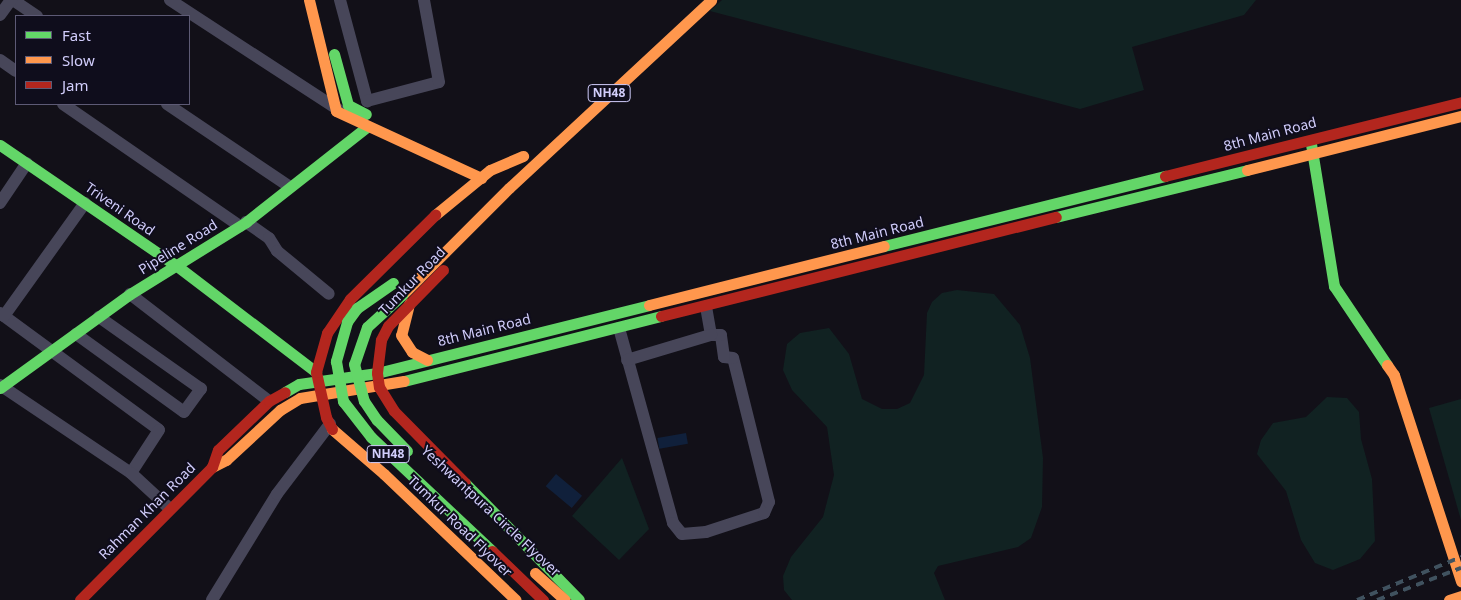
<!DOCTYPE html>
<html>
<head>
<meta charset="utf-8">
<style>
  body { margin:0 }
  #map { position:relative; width:1461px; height:600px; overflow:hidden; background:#121018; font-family:"Noto Sans",sans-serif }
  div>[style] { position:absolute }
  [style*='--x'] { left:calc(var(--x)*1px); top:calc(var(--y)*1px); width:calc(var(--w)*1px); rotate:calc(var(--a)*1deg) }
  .green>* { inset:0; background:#122 }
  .water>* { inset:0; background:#10203b; transform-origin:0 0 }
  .street>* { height:12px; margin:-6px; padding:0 6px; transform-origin:6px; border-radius:6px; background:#474659 }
  .fast>* { height:11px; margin:-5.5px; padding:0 5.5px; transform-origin:5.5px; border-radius:5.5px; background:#63d668 }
  .slow>* { height:11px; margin:-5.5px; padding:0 5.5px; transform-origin:5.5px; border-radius:5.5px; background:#ff974d }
  .jam>* { height:11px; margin:-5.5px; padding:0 5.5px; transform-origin:5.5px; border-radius:5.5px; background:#b3261e }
  .rail>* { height:4px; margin-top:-2px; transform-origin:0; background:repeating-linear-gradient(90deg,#40525f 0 8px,transparent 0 14px) }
  .fast-bridge>* { height:11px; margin:-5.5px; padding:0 5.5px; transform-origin:5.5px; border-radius:5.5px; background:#63d668 }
  .slow-bridge>* { height:11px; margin:-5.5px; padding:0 5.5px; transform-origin:5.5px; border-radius:5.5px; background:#ff974d }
  .jam-bridge>* { height:11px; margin:-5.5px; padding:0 5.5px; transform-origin:5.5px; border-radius:5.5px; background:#b3261e }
  span { translate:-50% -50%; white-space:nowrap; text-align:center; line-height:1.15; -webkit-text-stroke:4px #0f0d1c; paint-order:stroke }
  .shield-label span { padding:1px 4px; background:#0f0d1c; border:1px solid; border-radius:4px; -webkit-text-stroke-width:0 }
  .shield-label { font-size:12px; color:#d1cdfb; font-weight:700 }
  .street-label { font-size:14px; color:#d1cdfb }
  .legend { position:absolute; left:15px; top:15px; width:175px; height:90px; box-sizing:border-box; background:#0f0d1c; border:1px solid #5d5a75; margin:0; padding:6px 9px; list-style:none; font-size:15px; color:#d1cdfb }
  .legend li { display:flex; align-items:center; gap:10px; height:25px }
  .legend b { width:25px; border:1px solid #5d5a75 }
</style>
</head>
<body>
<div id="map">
  <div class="green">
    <i style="clip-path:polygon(722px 0,1256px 0,1244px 15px,1132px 47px,1144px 90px,1080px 109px,710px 11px)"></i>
    <i style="clip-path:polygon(957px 290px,994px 294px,1020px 325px,1030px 358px,1043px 458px,1042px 507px,1031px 538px,1018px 547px,938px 566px,934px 573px,945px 600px,792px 600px,784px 590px,783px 576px,791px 557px,823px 517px,834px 475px,827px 427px,792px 390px,783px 370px,787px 344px,800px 333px,829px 328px,849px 354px,862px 399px,882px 409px,897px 409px,910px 403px,924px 375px,927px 313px,932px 302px,942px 293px)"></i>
    <i style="clip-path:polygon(1327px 397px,1347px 398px,1359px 412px,1361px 439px,1372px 479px,1375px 541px,1360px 559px,1333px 570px,1315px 563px,1301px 540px,1286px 491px,1257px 454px,1261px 440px,1273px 423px,1306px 417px)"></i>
    <i style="clip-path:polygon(1461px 399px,1461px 520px,1429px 408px)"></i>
    <i style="clip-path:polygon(622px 458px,649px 529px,619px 560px,572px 516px)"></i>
  </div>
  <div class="water">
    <i style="left:686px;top:433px;width:11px;height:29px;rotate:80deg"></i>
    <i style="left:556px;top:474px;width:34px;height:16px;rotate:40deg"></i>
  </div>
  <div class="street">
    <i style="--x:13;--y:0;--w:29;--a:34"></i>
    <i style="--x:170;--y:0;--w:202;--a:33.1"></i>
    <i style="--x:340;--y:0;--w:105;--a:75"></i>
    <i style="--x:367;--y:101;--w:74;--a:-14.8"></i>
    <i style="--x:439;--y:82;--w:83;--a:-100.4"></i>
    <i style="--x:0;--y:15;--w:19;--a:-54"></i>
    <i style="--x:0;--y:60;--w:19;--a:35"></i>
    <i style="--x:63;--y:104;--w:215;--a:34.6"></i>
    <i style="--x:167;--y:104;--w:148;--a:34"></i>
    <i style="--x:0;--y:203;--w:48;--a:-56"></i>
    <i style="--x:246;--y:222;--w:28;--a:35"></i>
    <i style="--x:269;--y:238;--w:15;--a:58"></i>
    <i style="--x:277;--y:251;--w:67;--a:39.6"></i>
    <i style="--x:130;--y:294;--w:175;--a:37.6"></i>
    <i style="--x:0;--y:313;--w:197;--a:36.3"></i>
    <i style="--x:159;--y:430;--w:51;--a:123.1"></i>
    <i style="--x:4;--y:316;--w:139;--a:-54.4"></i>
    <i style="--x:619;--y:328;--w:202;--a:74.5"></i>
    <i style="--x:673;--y:523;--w:14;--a:51"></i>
    <i style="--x:682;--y:534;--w:24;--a:-5"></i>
    <i style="--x:706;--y:532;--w:61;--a:-18.1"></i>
    <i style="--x:764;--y:513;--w:12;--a:-66"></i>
    <i style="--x:769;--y:502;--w:148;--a:-104"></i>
    <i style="--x:733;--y:358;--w:9;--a:-174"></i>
    <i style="--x:724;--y:357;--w:22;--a:-98"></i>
    <i style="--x:721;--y:335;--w:10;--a:180"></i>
    <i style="--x:711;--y:335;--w:29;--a:-100"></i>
    <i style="--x:76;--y:334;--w:133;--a:35.8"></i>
    <i style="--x:184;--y:412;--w:29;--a:-54"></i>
    <i style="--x:201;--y:389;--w:125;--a:-144.8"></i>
    <i style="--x:627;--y:360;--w:88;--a:-16.6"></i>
    <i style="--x:0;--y:385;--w:158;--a:33.9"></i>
    <i style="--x:131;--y:473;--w:53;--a:42.7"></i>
    <i style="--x:212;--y:600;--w:124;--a:-58.5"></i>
    <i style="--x:277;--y:494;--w:88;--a:-52.9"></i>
  </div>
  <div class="fast">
    <i style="--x:334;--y:54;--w:53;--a:74.6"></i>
    <i style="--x:348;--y:105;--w:20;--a:27"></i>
    <i style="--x:1311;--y:144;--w:144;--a:80.8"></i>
    <i style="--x:1334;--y:286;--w:95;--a:56.1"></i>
    <i style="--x:0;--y:145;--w:214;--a:34.4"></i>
    <i style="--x:177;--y:266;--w:175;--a:37.3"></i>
    <i style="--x:1056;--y:217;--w:197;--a:-13.8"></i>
    <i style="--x:884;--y:246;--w:290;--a:-14"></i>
    <i style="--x:404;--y:381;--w:265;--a:-14.2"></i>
    <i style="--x:0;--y:388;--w:160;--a:-35.9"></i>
    <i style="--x:130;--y:294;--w:137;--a:-31.8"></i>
    <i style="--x:246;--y:222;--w:155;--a:-38.2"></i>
    <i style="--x:285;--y:392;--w:16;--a:-30"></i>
    <i style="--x:299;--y:384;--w:79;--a:-8"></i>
    <i style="--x:377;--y:373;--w:280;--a:-14"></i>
    <i style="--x:465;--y:483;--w:163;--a:45.7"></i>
  </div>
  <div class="slow">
    <i style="--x:309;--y:0;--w:114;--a:76.3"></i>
    <i style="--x:336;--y:111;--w:160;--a:24.8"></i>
    <i style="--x:1247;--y:170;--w:221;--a:-14.2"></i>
    <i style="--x:435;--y:215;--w:71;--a:-39.3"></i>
    <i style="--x:490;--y:170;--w:36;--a:-23"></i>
    <i style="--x:402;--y:295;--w:151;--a:-45"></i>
    <i style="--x:509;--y:188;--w:276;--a:-42.9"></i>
    <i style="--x:409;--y:304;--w:32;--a:104"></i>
    <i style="--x:401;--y:335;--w:20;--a:57"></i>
    <i style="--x:412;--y:352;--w:17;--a:28"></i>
    <i style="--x:649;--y:305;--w:242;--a:-14.1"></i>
    <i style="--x:1387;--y:365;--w:12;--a:55"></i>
    <i style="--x:1394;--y:375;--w:217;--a:72"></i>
    <i style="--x:332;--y:429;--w:69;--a:40.9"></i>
    <i style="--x:384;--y:474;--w:182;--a:43.7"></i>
    <i style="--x:212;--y:467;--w:16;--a:-27"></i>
    <i style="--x:226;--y:460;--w:74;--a:-42.8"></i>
    <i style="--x:280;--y:410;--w:23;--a:-31"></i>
    <i style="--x:300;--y:398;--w:105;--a:-9.3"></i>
    <i style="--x:1449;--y:600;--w:13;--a:-18"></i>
  </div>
  <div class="jam">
    <i style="--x:1165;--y:176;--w:305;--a:-14"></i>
    <i style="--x:443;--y:270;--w:78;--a:134.5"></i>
    <i style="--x:388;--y:326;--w:16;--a:117"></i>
    <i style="--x:381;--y:340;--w:33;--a:97"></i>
    <i style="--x:377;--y:373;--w:14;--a:82"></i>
    <i style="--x:379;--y:387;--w:28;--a:58"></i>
    <i style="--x:394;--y:411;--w:101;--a:45.4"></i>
    <i style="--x:661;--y:316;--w:407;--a:-14.1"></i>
    <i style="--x:332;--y:429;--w:13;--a:-117"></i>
    <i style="--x:326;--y:417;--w:46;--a:-102.5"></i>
    <i style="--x:316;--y:372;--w:41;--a:-74.2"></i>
    <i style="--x:327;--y:333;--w:41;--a:-55.9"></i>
    <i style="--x:350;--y:299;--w:120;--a:-44.7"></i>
    <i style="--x:80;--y:600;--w:187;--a:-45.2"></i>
    <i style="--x:212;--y:467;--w:18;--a:-71"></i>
    <i style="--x:218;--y:450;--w:71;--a:-43.9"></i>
    <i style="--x:269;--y:401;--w:18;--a:-29"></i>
  </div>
  <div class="rail">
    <i style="--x:1357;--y:600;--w:113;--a:-22.5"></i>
    <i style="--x:1377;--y:600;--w:90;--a:-20.9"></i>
  </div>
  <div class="fast-bridge">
    <i style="--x:393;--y:283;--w:44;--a:145.2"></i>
    <i style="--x:357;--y:308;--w:17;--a:126"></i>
    <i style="--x:347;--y:322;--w:41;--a:105.8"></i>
    <i style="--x:336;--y:361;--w:41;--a:80.1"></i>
    <i style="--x:343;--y:401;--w:46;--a:52.1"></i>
    <i style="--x:371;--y:437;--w:166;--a:43.3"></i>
    <i style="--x:402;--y:295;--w:47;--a:137.6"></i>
    <i style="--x:367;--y:327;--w:39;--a:109"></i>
    <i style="--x:354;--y:364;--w:38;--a:75"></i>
    <i style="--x:364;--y:401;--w:23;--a:56"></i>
    <i style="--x:377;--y:420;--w:43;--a:45.9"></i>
  </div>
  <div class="slow-bridge">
    <i style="--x:535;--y:573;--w:40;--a:42"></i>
  </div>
  <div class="jam-bridge">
    <i style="--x:492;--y:551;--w:71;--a:43.9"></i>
  </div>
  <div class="shield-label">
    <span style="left:609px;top:93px">NH48</span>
    <span style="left:388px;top:454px">NH48</span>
  </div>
  <div class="street-label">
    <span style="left:1270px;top:134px;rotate:-15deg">8th Main Road</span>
    <span style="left:120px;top:209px;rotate:35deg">Triveni Road</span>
    <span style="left:877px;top:233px;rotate:-14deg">8th Main Road</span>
    <span style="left:178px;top:247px;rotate:-32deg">Pipeline Road</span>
    <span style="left:412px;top:281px;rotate:-46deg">Tumkur Road</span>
    <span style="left:484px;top:330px;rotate:-14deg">8th Main Road</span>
    <span style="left:147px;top:511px;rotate:-45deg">Rahman Khan Road</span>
    <span style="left:491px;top:511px;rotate:43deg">Yeshwantpura Circle Flyover</span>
    <span style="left:460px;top:526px;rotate:44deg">Tumkur Road Flyover</span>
  </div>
  <ul class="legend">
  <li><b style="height:6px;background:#63d668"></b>Fast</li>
  <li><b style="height:6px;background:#ff974d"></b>Slow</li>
  <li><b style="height:6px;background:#b3261e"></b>Jam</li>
  </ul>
</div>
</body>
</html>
